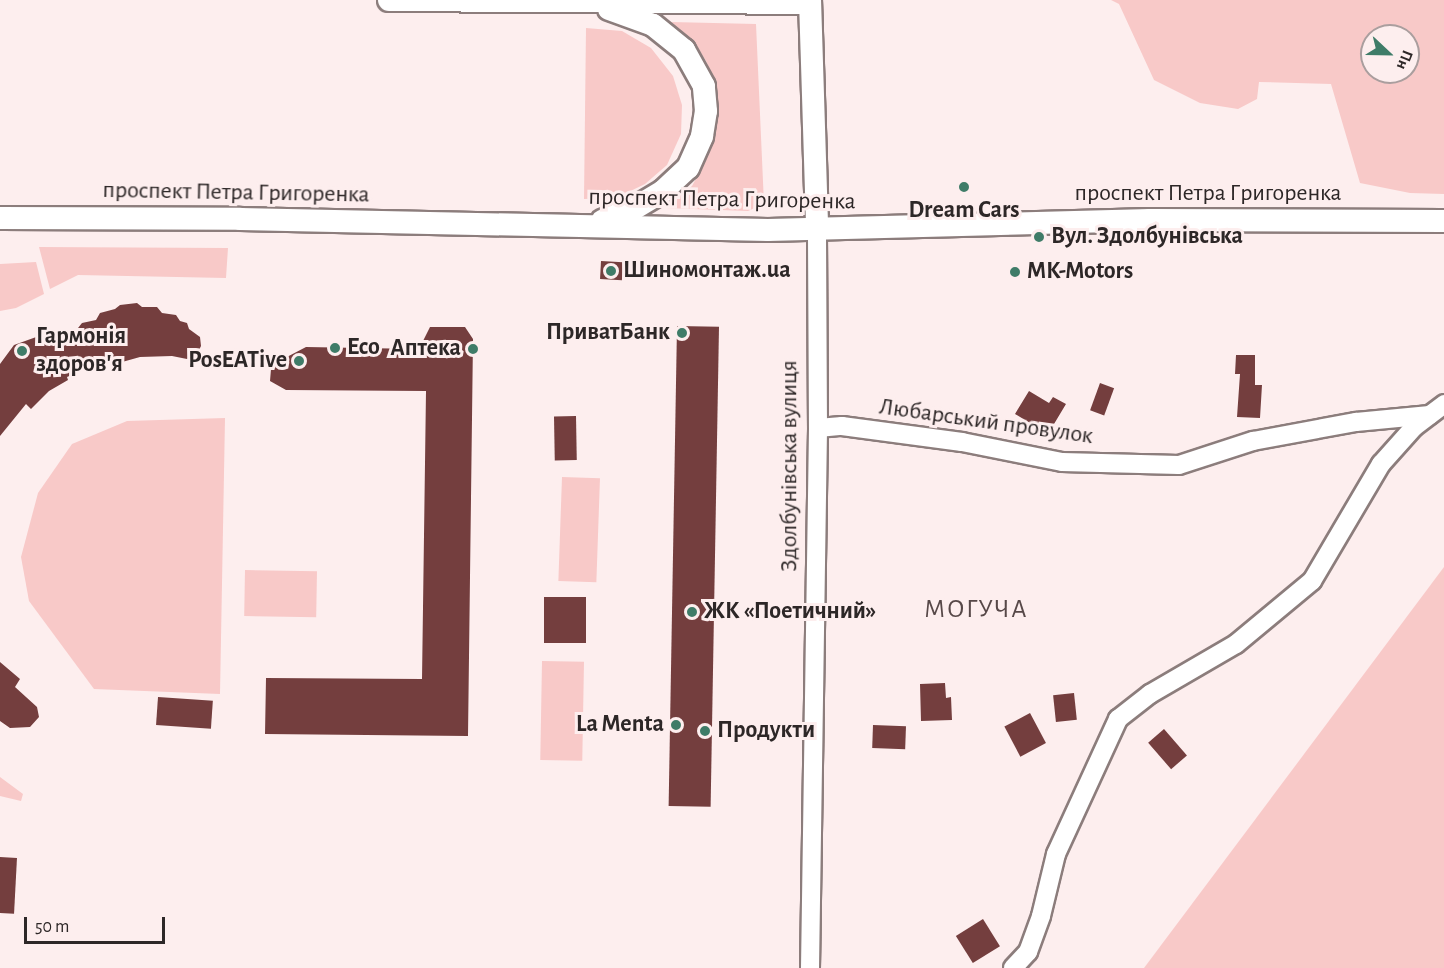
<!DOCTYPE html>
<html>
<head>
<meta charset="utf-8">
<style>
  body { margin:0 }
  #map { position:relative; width:1444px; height:968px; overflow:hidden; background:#fdeeee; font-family:"Alegreya Sans",sans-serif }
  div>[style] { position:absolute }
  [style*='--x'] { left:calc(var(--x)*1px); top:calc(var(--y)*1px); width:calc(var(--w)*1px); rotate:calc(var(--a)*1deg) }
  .green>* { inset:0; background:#f8c9c8; transform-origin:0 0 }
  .building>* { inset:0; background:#743e3e; transform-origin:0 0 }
  .roads { filter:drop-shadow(2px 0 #8c7d7c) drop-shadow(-2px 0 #8c7d7c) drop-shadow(0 2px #8c7d7c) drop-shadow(0 -2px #8c7d7c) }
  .minor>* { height:18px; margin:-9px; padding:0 9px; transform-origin:9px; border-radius:9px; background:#fff }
  .major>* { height:22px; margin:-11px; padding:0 11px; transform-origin:11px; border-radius:11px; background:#fff }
  .dots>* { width:16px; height:16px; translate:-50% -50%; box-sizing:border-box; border:3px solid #fdeeee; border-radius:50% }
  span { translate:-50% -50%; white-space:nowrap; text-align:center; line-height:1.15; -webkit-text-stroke:6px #fdeeee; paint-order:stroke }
  .street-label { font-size:24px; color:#2d2727 }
  .poi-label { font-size:24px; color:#2d2727; font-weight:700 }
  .left { translate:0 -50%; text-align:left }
  .right { translate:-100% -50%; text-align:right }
  .neighbourhood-label { font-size:26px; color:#574848; letter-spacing:1.5px }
  .north { position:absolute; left:1360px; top:24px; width:60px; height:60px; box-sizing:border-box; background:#fdeeee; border:2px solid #aa9e9e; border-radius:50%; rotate:112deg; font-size:16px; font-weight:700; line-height:24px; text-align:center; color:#2d2727 }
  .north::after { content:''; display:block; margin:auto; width:21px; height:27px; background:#3f7c68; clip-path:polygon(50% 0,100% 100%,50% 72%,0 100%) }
  .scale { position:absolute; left:24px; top:917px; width:141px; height:27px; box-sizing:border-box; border:3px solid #2d2727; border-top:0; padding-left:8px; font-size:18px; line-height:21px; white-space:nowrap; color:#2d2727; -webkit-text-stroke:4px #fdeeee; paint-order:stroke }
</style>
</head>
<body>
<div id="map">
  <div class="green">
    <i style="clip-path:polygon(evenodd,1111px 0,1444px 0,1444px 194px,1410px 193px,1360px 183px,1331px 84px,1259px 82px,1257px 99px,1238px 109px,1200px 103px,1154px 80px,1119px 4px,1111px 0,1372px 36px,1408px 36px,1408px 72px,1372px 72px,1372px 36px)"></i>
    <i style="clip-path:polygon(671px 22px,756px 24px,764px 204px,748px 211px,665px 208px,692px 186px,705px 162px,714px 135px,718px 110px,716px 85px,706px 61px,694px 42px)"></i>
    <i style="clip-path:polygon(586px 28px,622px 31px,651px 48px,673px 76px,682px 105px,681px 134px,667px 165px,645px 184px,616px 198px,584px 199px)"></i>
    <i style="clip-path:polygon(39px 247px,228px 248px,226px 278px,78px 275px,50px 289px)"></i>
    <i style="clip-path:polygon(36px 262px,44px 294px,16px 308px,0 311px,0 264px)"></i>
    <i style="clip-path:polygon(225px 418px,220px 694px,94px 689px,29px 601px,21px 557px,38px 493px,72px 444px,127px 421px)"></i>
    <i style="left:562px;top:477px;width:38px;height:104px;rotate:2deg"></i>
    <i style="clip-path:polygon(1444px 567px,1444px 968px,1144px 968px)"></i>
    <i style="left:245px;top:570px;width:72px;height:46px;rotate:1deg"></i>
    <i style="left:542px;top:661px;width:42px;height:99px;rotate:1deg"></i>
    <i style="clip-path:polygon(0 777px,23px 794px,21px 801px,0 796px)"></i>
  </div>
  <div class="building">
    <i style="left:601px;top:261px;width:22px;height:18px;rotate:3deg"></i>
    <i style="clip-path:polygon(137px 303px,142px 307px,157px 307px,162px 313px,176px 315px,180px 321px,187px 323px,189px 329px,200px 337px,201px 346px,197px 354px,187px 359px,172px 356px,140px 357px,115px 364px,112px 358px,67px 377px,68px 380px,49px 391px,31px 409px,26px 404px,0 436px,0 364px,14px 345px,39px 336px,49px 338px,74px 333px,82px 323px,96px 320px,100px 313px,115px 309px,120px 305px)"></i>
    <i style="left:677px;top:326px;width:42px;height:480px;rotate:1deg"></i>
    <i style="clip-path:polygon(430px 327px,465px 327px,473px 339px,468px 736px,265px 734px,266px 678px,422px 679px,426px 391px,286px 390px,270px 381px,271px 369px,283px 359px,306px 347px,419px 349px)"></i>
    <i style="clip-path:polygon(1236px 355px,1255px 355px,1255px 385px,1262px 385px,1260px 418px,1237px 417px,1240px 374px,1235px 374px)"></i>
    <i style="left:1100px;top:383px;width:15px;height:29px;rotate:20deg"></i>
    <i style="clip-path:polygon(1029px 391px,1049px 403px,1053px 397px,1066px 404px,1048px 434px,1015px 414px)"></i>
    <i style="left:576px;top:416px;width:44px;height:22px;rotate:89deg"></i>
    <i style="left:544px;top:597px;width:42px;height:46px"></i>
    <i style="clip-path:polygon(0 662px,20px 679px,15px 687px,37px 707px,39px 717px,30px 727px,10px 728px,0 721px)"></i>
    <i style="clip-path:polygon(945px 683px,946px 698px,951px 697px,952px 720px,921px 721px,920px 684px)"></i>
    <i style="left:1074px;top:693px;width:27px;height:21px;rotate:84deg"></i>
    <i style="left:158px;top:697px;width:55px;height:28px;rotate:4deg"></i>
    <i style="left:1030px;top:713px;width:34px;height:29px;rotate:62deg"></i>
    <i style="left:873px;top:725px;width:33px;height:23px;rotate:2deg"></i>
    <i style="left:1164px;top:729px;width:35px;height:21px;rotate:49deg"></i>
    <i style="left:0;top:857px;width:17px;height:56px;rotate:3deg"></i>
    <i style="left:983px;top:919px;width:32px;height:32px;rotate:58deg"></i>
  </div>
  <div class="roads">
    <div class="minor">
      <i style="--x:818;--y:428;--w:24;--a:-5"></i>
      <i style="--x:842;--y:426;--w:121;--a:7.6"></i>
      <i style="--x:962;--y:442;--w:102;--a:11.3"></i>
      <i style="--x:1062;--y:462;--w:117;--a:1.5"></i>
      <i style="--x:1179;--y:465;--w:78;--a:-18"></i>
      <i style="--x:1253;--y:441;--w:105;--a:-10.5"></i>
      <i style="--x:1356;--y:422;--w:74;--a:-5.4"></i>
      <i style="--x:810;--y:968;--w:540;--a:-89.15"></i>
      <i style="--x:818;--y:428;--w:199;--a:-90.3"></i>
      <i style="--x:1013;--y:968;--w:22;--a:-47"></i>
      <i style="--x:1028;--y:952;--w:38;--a:-70"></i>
      <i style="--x:1041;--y:916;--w:64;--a:-76.4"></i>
      <i style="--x:1056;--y:854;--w:149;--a:-65.3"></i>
      <i style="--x:1118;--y:719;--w:41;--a:-38"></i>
      <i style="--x:1150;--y:694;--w:99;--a:-30.2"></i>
      <i style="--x:1236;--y:644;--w:99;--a:-39.7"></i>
      <i style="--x:1312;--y:581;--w:136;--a:-59.5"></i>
      <i style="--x:1381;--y:464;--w:50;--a:-48.3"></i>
      <i style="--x:1414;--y:427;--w:38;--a:-37"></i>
    </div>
    <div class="major">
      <i style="--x:389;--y:0;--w:421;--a:0.4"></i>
      <i style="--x:810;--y:0;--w:229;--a:88.2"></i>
      <i style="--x:0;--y:218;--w:240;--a:0.2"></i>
      <i style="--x:240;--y:219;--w:528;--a:1.19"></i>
      <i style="--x:768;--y:230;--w:382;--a:-1.5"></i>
      <i style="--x:1150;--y:220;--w:294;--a:0.2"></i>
      <i style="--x:602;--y:221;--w:35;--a:-22"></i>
      <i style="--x:635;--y:208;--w:33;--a:-31"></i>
      <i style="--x:663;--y:191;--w:34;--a:-43"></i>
      <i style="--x:688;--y:168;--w:35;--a:-66"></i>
      <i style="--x:702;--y:136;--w:25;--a:-81"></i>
      <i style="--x:706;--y:111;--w:25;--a:-95"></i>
      <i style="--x:704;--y:86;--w:41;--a:-119.1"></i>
      <i style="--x:684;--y:50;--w:40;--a:-141"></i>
      <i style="--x:653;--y:25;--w:47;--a:-160"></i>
    </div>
  </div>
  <div class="dots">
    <i style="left:964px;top:187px;background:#3f7c68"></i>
    <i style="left:1039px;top:237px;background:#3f7c68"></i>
    <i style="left:611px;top:271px;background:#3f7c68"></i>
    <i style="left:1015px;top:272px;background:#3f7c68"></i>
    <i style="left:682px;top:333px;background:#3f7c68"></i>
    <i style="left:335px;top:348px;background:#3f7c68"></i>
    <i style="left:473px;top:349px;background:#3f7c68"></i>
    <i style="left:22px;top:351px;background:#3f7c68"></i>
    <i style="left:299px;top:361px;background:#3f7c68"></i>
    <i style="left:692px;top:612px;background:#3f7c68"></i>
    <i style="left:676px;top:725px;background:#3f7c68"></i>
    <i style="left:705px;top:731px;background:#3f7c68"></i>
  </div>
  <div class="street-label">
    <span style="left:236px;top:193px;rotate:1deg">проспект Петра Григоренка</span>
    <span style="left:1208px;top:194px">проспект Петра Григоренка</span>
    <span style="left:722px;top:200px;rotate:1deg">проспект Петра Григоренка</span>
    <span style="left:986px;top:422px;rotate:8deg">Любарський провулок</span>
    <span style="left:790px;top:466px;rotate:-90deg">Здолбунівська вулиця</span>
  </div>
  <div class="poi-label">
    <span style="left:964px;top:211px">Dream Cars</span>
    <span class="left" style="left:1051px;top:237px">Вул. Здолбунівська</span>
    <span class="left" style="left:623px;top:271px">Шиномонтаж.ua</span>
    <span class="left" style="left:1027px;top:272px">MK-Motors</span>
    <span class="right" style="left:670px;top:333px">ПриватБанк</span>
    <span class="left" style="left:36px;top:351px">Гармонія<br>здоров'я</span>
    <span class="left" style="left:347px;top:348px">Eco</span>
    <span class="right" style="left:461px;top:349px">Аптека</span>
    <span class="right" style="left:287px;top:361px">PosEATive</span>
    <span class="left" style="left:704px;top:612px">ЖК «Поетичний»</span>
    <span class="right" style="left:664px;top:725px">La Menta</span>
    <span class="left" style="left:717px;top:731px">Продукти</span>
  </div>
  <div class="neighbourhood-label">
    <span style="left:976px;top:610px">МОГУЧА</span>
  </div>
  <div class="north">Пн</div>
  <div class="scale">50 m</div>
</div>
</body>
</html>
